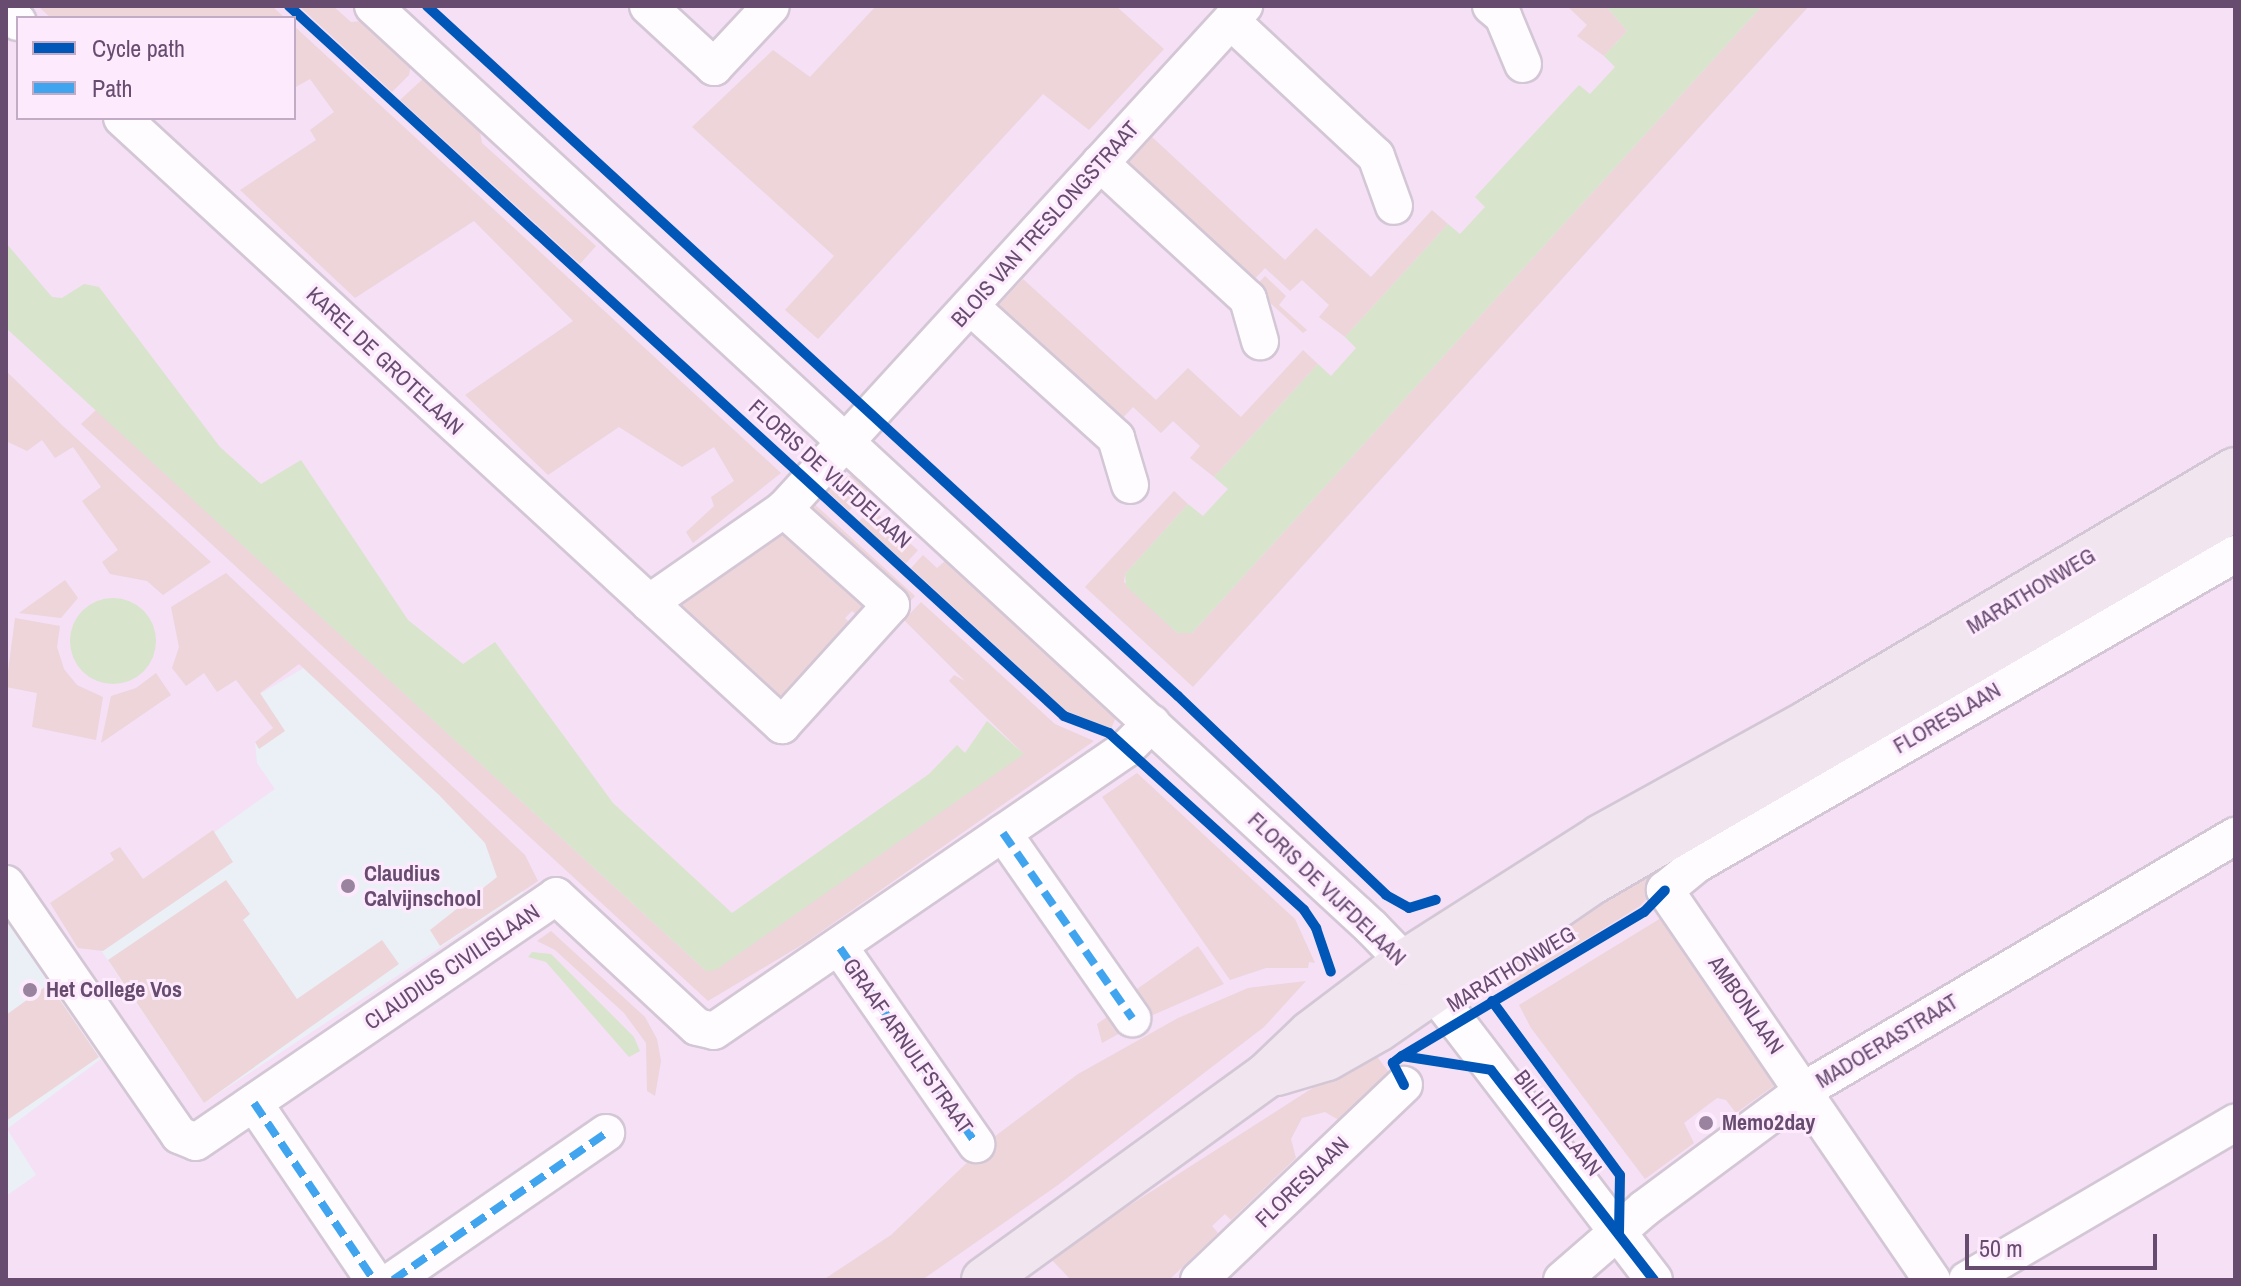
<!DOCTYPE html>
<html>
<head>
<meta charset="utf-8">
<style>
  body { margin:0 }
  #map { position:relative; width:2241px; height:1286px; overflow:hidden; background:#f5e9f5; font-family:"Archivo Narrow",sans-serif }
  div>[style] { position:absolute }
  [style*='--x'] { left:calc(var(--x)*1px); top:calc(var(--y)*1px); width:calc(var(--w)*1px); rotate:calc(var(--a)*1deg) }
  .residential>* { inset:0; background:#f5e0f6 }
  .education>* { inset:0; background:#eaf0f6 }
  .green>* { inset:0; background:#edd5da; transform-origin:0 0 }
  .water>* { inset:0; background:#d8e4cc }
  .round { border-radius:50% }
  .roads { filter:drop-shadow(2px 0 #d3c7d5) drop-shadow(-2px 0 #d3c7d5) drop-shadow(0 2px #d3c7d5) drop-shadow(0 -2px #d3c7d5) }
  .minor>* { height:36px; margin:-18px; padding:0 18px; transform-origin:18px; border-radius:18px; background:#fefcfe }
  .major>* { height:44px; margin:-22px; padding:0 22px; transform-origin:22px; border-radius:22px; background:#f1e5f0 }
  .quiet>* { height:8px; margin-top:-4px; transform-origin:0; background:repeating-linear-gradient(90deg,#41a4ee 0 16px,transparent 0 24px) }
  .cycleway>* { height:10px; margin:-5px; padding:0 5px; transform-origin:5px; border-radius:5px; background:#0057b8 }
  .dots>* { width:22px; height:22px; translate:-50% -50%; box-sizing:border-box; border:4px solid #fdeafd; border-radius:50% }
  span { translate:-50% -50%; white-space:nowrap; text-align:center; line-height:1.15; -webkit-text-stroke:6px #fdeafd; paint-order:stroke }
  .street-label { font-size:22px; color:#674c70 }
  .poi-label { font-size:22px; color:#674c70; font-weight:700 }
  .left { translate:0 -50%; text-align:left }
  .frame { position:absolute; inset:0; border:8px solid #674c70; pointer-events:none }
  .legend { position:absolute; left:16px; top:16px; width:280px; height:104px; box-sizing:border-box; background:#fdeafd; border:2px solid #c1abc5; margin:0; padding:10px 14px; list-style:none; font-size:24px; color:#674c70 }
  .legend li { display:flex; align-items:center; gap:16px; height:40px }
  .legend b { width:40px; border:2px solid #c1abc5 }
  .scale { position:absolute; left:1965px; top:1234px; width:192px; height:36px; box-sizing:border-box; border:4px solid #674c70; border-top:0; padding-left:10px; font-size:24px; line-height:28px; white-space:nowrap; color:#674c70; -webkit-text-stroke:6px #fdeafd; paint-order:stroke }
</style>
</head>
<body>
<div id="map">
  <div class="residential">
    <i style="clip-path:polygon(evenodd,6px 6px,2235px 6px,2235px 1280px,6px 1280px,6px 6px,18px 18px,294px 18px,294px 118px,18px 118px,18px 18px)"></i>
  </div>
  <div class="education">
    <i style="clip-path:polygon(312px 663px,522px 858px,523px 893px,204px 1103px,84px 925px,275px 789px,257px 763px,255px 742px,273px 729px,260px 694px)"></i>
    <i style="clip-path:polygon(6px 920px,101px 1059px,7px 1129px,36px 1175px,6px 1196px)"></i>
  </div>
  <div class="green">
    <i style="clip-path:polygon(272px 6px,285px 18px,51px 18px,39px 7px)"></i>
    <i style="clip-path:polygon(299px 6px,333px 6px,351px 22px,363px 21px,411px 65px,409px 75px,392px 92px)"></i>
    <i style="clip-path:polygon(876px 6px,1116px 6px,1164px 49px,1089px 130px,1043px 94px,818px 339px,785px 310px,834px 256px,692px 127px,773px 50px,810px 77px)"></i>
    <i style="clip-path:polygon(1567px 6px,1606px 6px,1627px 31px,1604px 56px,1577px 36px,1587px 25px)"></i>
    <i style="clip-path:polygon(1762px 6px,1809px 6px,1193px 687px,1085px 587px,1174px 491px,1188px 504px,1125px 574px,1124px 582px,1177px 633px,1192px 633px)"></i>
    <i style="clip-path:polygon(294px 26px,781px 473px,693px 543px,686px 532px,714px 506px,711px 497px,734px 481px,714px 447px,682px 467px,619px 427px,548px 475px,465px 395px,573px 321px,474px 221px,355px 298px,240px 190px,316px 140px,310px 130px,334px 112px,310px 79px,294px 88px)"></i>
    <i style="clip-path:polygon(425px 77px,479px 127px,482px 143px,596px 246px,580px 264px,400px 100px)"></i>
    <i style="clip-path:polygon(1152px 137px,1285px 260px,1316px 228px,1371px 277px,1432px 210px,1448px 224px,1345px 337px,1319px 317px,1329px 305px,1302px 280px,1290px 291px,1265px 268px,1250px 284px,1124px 168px)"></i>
    <i style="clip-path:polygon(1265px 276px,1286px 296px,1279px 305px,1307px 330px,1303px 333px,1254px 288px)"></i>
    <i style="clip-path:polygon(1023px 279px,1156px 400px,1188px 368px,1241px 417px,1303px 350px,1318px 364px,1214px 477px,1190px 458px,1200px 446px,1173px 421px,1161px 433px,1133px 407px,1118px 423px,996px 308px)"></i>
    <i style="clip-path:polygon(6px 371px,63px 426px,211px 562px,163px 595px,147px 581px,110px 574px,102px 562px,118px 550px,82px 501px,101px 487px,73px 447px,55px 458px,42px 440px,27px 451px,6px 441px)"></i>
    <i style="clip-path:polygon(96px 410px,706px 971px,1023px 753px,949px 681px,954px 675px,965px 681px,904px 620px,921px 602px,1055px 724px,1094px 741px,805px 943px,708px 1001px,81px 424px)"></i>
    <i style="clip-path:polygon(860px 473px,873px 485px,849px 511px,828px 492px,841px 478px)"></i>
    <i style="clip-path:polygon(810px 500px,915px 596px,907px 605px,810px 513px)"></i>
    <i style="left:871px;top:508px;width:63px;height:18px;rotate:42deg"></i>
    <i style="clip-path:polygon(2235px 524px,2235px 540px,1650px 895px,1640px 906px,1509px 987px,1496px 967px,1640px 871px)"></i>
    <i style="clip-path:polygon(784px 529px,864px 600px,865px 607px,861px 619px,852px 611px,845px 618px,854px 627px,783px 702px,678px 610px,680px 602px)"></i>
    <i style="clip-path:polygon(923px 555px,937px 568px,945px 561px,983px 586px,1118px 712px,1111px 729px,1066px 711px,911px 568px)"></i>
    <i style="clip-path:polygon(226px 573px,525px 855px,538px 881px,440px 946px,430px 930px,497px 877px,485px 843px,439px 795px,299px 664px,260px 693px,285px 731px,259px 749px,255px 742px,273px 728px,236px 680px,217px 692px,204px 673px,186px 686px,172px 668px,179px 647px,171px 607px)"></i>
    <i style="clip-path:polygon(65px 580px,78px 598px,61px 618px,19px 613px)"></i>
    <i style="clip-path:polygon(15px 618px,60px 626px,57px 647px,64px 669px,77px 685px,103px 697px,96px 740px,32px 727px,37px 693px,6px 687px)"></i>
    <i style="clip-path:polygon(156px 673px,171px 695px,101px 743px,111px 696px,136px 688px)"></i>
    <i style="clip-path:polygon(1137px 773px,1295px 919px,1315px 963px,1309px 962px,1308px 968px,1266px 968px,1230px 980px,1102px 797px)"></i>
    <i style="clip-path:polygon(213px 830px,233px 862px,103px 951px,78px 948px,50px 903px,114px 860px,110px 853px,120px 847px,143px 879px)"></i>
    <i style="clip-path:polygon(226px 880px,250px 914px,243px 920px,297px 999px,382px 940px,399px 964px,204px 1103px,108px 960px)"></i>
    <i style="clip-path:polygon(1661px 918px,1775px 1085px,1736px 1113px,1726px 1100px,1717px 1098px,1684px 1123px,1694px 1143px,1645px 1179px,1531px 1028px,1519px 1005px)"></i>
    <i style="clip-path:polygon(551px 931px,645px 1017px,657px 1039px,661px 1061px,655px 1096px,647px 1091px,646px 1043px,624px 1013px,555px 950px,537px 941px)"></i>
    <i style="clip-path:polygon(1198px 946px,1224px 984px,1146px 1018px,1130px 994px)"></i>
    <i style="clip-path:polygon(1306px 981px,1264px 1027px,1058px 1185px,922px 1280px,823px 1280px,891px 1235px,994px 1137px,1078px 1074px,1178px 1018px,1248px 988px)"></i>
    <i style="clip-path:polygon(49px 984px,99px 1057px,6px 1121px,6px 1015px)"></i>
    <i style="clip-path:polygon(1117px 1010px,1129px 1028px,1102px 1043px,1097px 1024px)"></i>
    <i style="clip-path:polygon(1372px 1050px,1391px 1075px,1342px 1122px,1325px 1112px,1302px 1118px,1291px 1139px,1296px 1158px,1231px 1220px,1225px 1214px,1212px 1226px,1218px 1233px,1169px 1280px,1071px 1280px,1049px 1257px)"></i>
  </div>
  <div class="water">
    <i style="clip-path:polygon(1606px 6px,1762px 6px,1192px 633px,1177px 633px,1126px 586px,1125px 574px,1188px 504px,1203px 516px,1228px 489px,1214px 477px,1318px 364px,1331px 376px,1356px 348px,1345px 337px,1448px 224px,1460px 234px,1485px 207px,1475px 197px,1579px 85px,1590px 94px,1615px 67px,1604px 56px,1627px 31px)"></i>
    <i style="clip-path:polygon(6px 243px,52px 297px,62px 298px,84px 284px,99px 287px,220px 447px,261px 484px,301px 460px,408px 620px,463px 664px,495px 642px,613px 803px,732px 913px,929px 774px,957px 745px,965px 753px,987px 721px,1024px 754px,716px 970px,706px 971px,6px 328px)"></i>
    <i class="round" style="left:70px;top:598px;width:86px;height:86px"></i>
    <i style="clip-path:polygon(532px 952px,551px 954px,634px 1037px,640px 1051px,629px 1057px,546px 962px,528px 957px)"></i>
  </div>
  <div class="roads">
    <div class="minor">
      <i style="--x:373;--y:6;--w:1359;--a:42.7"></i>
      <i style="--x:1372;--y:928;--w:89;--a:45.9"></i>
      <i style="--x:1434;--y:992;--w:362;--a:52.6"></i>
      <i style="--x:648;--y:6;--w:90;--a:42.7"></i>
      <i style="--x:714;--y:67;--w:83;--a:-46.9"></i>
      <i style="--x:1491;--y:6;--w:16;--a:40"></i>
      <i style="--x:1503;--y:16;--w:52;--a:67.4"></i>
      <i style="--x:6;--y:11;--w:16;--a:43"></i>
      <i style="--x:1231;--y:21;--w:198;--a:43"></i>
      <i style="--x:1376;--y:156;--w:53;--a:70.2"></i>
      <i style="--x:122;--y:118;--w:897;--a:42.6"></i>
      <i style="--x:782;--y:725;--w:162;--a:-47.8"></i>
      <i style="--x:891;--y:605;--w:144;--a:-138.1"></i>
      <i style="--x:1100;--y:163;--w:201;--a:42.6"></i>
      <i style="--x:1248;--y:299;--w:44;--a:74.1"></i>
      <i style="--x:970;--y:306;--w:197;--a:42.1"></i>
      <i style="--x:1116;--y:438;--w:49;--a:73.4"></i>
      <i style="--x:649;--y:603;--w:165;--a:-34.8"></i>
      <i style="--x:784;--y:509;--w:682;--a:-47.56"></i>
      <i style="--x:1003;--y:833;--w:226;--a:55.1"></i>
      <i style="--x:6;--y:884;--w:305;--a:55.4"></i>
      <i style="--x:179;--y:1135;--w:18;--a:22"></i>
      <i style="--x:196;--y:1142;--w:436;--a:-34.3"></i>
      <i style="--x:556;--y:896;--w:192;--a:42.9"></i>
      <i style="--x:697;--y:1027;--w:17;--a:13"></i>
      <i style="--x:714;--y:1031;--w:501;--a:-34.42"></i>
      <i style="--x:1127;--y:748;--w:35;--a:-45"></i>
      <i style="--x:840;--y:948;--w:239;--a:55.2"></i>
      <i style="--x:254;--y:1103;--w:214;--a:55.9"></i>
      <i style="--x:393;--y:1280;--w:259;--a:-34.6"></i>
      <i style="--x:1199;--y:1280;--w:283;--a:-43.6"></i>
      <i style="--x:1562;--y:1280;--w:110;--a:-40.9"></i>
      <i style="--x:1645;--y:1208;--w:194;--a:-36.6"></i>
      <i style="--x:1801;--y:1092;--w:504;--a:-30.53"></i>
      <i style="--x:1932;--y:1280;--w:473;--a:-124.4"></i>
      <i style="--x:1665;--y:890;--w:41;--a:-39.1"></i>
      <i style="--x:1697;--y:864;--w:621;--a:-29.95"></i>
      <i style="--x:1967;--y:1280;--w:311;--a:-30.4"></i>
    </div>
    <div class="major">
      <i style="--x:1277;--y:1073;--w:52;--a:-16.7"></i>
      <i style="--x:1327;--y:1058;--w:59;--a:-29.6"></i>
      <i style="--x:1378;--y:1029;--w:260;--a:-34.5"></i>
      <i style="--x:1592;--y:882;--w:744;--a:-30.18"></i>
      <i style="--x:984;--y:1280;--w:348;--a:-35.9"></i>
      <i style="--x:1266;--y:1076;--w:62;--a:-43.7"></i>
      <i style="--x:1311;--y:1033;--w:118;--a:-37.1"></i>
      <i style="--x:1405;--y:962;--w:232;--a:-32.5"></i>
      <i style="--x:1601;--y:837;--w:238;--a:-28.9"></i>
      <i style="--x:1809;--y:722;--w:495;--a:-30.6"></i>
    </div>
  </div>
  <div class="quiet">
    <i style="--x:1003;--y:833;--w:226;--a:55.1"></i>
    <i style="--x:840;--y:948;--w:239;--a:55.2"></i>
    <i style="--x:254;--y:1103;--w:214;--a:55.9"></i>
    <i style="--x:393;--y:1280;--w:259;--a:-34.6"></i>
  </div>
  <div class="cycleway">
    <i style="--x:289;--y:6;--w:1051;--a:42.49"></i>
    <i style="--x:1064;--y:716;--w:48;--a:20.7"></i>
    <i style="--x:1109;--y:733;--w:263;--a:42.2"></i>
    <i style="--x:1304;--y:910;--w:22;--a:56"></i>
    <i style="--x:1316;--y:928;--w:46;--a:71.2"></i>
    <i style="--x:427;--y:6;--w:1020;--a:42.58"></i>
    <i style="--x:1178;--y:696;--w:288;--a:43.7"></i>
    <i style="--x:1386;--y:895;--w:26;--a:29"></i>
    <i style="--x:1409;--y:908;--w:28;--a:-17"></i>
    <i style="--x:1492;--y:1001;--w:216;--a:53.7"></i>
    <i style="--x:1620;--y:1175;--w:59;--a:91"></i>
    <i style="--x:1402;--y:1056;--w:90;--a:8.9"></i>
    <i style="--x:1491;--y:1070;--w:266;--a:52.2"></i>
    <i style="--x:1404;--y:1085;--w:25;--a:-117"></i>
    <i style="--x:1393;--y:1063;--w:11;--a:-38"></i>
    <i style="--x:1402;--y:1056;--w:282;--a:-30.8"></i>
    <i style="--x:1644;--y:912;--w:30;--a:-46"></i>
  </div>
  <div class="dots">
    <i style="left:348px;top:886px;background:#99839f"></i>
    <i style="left:30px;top:990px;background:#99839f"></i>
    <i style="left:1706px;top:1123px;background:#99839f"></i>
  </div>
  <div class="street-label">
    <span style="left:1045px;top:224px;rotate:-48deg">BLOIS VAN TRESLONGSTRAAT</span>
    <span style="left:385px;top:361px;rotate:43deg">KAREL DE GROTELAAN</span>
    <span style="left:830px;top:474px;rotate:42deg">FLORIS DE VIJFDELAAN</span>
    <span style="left:2031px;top:591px;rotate:-31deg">MARATHONWEG</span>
    <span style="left:1947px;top:718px;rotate:-30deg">FLORESLAAN</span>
    <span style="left:1327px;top:889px;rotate:44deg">FLORIS DE VIJFDELAAN</span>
    <span style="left:452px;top:967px;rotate:-34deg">CLAUDIUS CIVILISLAAN</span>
    <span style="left:1511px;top:969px;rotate:-31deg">MARATHONWEG</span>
    <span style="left:1746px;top:1005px;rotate:55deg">AMBONLAAN</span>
    <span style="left:1887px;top:1041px;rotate:-31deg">MADOERASTRAAT</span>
    <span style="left:908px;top:1046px;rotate:55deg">GRAAF ARNULFSTRAAT</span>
    <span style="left:1558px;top:1123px;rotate:52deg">BILLITONLAAN</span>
    <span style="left:1302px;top:1182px;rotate:-44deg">FLORESLAAN</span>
  </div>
  <div class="poi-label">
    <span class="left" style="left:364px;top:886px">Claudius<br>Calvijnschool</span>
    <span class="left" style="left:46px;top:990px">Het College Vos</span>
    <span class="left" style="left:1722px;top:1123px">Memo2day</span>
  </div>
  <div class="frame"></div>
  <ul class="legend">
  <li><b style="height:10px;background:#0057b8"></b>Cycle path</li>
  <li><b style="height:10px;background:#41a4ee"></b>Path</li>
  </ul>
  <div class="scale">50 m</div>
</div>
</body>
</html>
